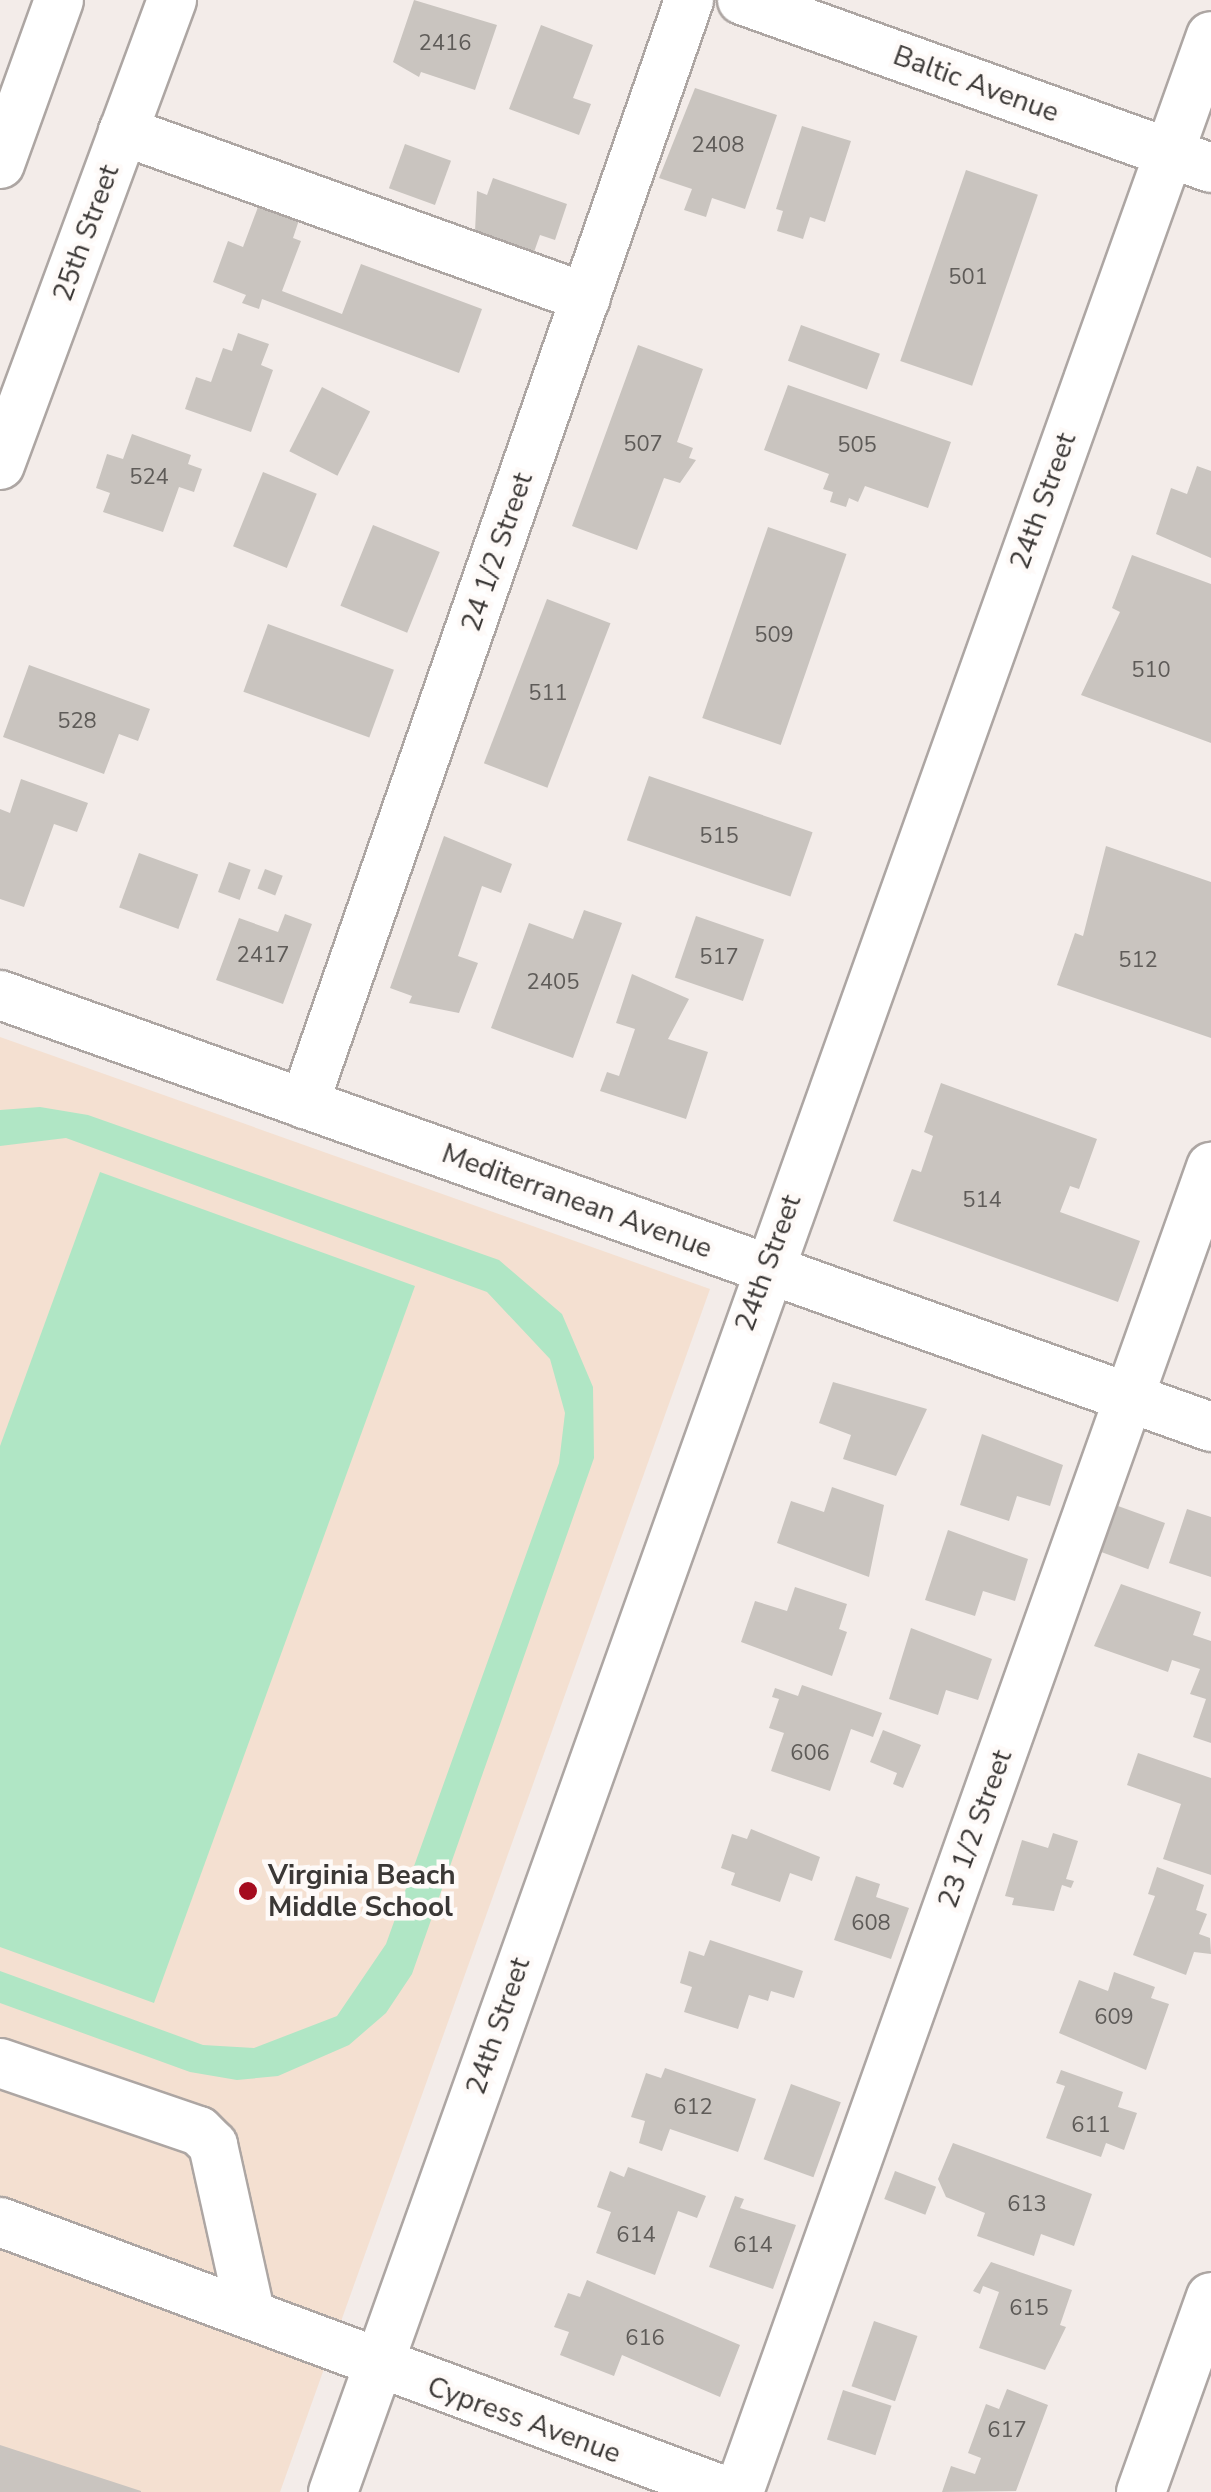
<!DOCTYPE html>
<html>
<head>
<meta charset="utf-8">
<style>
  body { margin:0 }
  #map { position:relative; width:1211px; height:2492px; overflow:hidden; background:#f3ece9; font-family:"Nunito Sans",sans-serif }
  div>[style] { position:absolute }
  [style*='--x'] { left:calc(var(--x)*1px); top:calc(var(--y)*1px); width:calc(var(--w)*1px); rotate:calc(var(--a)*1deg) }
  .education>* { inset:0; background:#f4e0d1 }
  .green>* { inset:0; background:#b0e6c5 }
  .building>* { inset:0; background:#c9c4bf; transform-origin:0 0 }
  .roads { filter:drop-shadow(2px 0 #ada6a3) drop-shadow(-2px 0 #ada6a3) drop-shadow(0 2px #ada6a3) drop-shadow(0 -2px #ada6a3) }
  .minor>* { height:48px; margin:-24px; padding:0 24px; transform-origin:24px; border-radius:24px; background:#fff }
  .dots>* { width:28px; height:28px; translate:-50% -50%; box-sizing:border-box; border:5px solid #fefaf8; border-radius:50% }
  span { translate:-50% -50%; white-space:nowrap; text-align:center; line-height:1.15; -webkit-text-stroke:9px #fefaf8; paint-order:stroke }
  .number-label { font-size:22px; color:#5e5b58 }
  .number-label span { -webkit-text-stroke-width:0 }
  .street-label { font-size:28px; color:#3b3836 }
  .poi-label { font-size:28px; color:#3b3836; font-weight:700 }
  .left { translate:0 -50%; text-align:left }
</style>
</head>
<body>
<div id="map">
  <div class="education">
    <i style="clip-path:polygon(0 1037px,710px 1289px,280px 2492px,0 2492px)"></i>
  </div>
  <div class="green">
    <i style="clip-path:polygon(40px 1107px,88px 1115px,499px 1260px,562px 1314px,593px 1387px,594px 1458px,412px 1974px,386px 2013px,349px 2045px,278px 2076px,237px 2080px,190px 2072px,0 2003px,0 1971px,203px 2045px,254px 2048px,337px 2016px,386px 1944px,559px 1463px,565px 1413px,550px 1359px,487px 1292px,66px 1138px,0 1146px,0 1110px)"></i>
    <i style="clip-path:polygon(100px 1172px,415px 1286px,154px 2003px,0 1947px,0 1446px)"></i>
  </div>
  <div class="building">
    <i style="clip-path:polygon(414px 0,497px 25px,475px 90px,421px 72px,419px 77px,393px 62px)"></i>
    <i style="clip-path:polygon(541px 25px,593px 45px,573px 98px,591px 104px,579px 135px,509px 109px)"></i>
    <i style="clip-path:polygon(695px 88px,777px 115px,745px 209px,712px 198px,706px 217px,684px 210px,692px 189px,659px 178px)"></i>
    <i style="clip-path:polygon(802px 126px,851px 141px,825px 222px,810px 217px,803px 239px,777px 231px,783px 211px,776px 209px)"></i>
    <i style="left:405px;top:144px;width:49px;height:47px;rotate:20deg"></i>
    <i style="left:966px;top:170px;width:76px;height:202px;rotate:19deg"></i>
    <i style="clip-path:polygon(493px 178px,567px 204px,555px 240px,540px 235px,534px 252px,475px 231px,477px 191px,487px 195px)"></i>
    <i style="clip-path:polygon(261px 199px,301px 214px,293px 238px,301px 241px,282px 291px,342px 314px,361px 264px,482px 309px,459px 373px,262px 299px,259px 309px,242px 303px,246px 295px,213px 282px,228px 241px,243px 247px)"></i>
    <i style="left:801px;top:325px;width:84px;height:38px;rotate:20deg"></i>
    <i style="clip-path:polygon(238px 333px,269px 344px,261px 365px,273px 370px,251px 432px,185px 409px,196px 377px,211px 382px,223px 348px,232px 351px)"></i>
    <i style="clip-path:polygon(638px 345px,703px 369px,677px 442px,693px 448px,689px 458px,696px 460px,680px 483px,664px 478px,637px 550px,572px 526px)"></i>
    <i style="clip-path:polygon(788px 385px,951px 442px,928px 508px,865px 486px,858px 502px,849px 498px,846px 507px,830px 502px,833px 492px,823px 489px,829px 474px,764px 450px)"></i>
    <i style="left:322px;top:387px;width:54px;height:72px;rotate:27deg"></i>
    <i style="clip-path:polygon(132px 434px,191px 455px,188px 464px,202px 469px,194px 492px,179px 487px,163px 532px,103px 512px,110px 493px,96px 488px,107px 454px,123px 459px)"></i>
    <i style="clip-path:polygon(1197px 466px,1211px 471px,1211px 558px,1156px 534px,1171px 488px,1187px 494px)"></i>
    <i style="left:263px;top:472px;width:58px;height:80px;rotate:22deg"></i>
    <i style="left:373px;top:525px;width:72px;height:87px;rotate:22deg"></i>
    <i style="left:768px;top:527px;width:83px;height:202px;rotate:19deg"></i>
    <i style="clip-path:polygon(1132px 555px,1211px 584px,1211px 743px,1081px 695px,1120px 612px,1112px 608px)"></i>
    <i style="left:547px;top:599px;width:68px;height:176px;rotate:21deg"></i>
    <i style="left:268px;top:624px;width:134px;height:72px;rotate:20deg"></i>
    <i style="clip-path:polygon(29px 665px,150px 709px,138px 741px,119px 734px,104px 774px,3px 737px)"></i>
    <i style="left:649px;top:776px;width:173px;height:68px;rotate:19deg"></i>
    <i style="clip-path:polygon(21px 779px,88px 803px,77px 832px,54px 824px,24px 907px,0 899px,0 809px,10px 813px)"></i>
    <i style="clip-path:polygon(444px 836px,512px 864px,501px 893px,482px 886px,458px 956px,478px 963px,459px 1013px,409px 1003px,412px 996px,390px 988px)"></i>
    <i style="clip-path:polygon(1106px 846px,1211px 882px,1211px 1038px,1057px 985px,1075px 933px,1083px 936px)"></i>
    <i style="left:139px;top:853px;width:63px;height:58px;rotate:20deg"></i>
    <i style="left:229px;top:862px;width:23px;height:32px;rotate:20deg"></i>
    <i style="left:265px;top:869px;width:19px;height:21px;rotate:21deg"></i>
    <i style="clip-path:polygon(584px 910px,622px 923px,573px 1058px,491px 1028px,529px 923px,573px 939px)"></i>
    <i style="clip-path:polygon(285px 914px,312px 924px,283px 1004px,216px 980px,239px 918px,278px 932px)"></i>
    <i style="left:696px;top:916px;width:72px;height:65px;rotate:19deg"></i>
    <i style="clip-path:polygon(632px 974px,689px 999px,668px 1039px,708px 1052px,686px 1119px,600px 1091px,607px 1072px,619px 1076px,635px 1029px,616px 1023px)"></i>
    <i style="clip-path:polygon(941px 1083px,1097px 1139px,1079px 1189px,1070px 1186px,1060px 1212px,1140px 1241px,1118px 1302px,893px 1221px,912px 1169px,921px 1172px,933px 1136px,924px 1132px)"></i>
    <i style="clip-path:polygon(833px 1382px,927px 1409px,896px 1476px,843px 1459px,851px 1435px,819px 1423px)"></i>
    <i style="clip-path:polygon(982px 1434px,1063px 1465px,1050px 1506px,1017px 1496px,1009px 1521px,960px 1505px)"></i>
    <i style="clip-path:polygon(832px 1487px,884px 1505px,869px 1577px,777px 1543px,791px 1501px,824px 1512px)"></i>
    <i style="left:1118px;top:1506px;width:50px;height:49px;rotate:20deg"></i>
    <i style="clip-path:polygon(1187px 1509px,1211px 1517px,1211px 1577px,1169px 1563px)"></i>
    <i style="clip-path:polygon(948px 1530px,1028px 1559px,1015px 1601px,983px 1591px,975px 1616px,925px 1600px)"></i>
    <i style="clip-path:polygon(1121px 1584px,1201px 1612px,1193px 1635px,1211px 1641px,1211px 1743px,1193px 1737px,1206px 1699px,1190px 1694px,1200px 1669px,1172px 1660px,1168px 1672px,1094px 1646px)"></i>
    <i style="clip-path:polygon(795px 1587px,847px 1604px,839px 1629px,847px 1632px,832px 1676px,741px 1642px,755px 1601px,787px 1611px)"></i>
    <i style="clip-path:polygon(911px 1628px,992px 1659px,978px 1700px,946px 1690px,938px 1715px,889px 1699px)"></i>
    <i style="clip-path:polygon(802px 1685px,882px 1713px,873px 1737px,851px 1729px,830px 1791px,771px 1771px,784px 1733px,769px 1728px,779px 1699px,772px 1697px,775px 1688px,798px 1696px)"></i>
    <i style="clip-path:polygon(883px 1730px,921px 1745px,903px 1788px,893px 1784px,897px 1773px,870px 1762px)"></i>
    <i style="clip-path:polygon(1138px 1753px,1211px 1778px,1211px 1875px,1163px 1859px,1181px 1804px,1127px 1785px)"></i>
    <i style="clip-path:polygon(751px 1829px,820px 1857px,812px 1881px,790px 1873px,780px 1902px,731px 1885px,735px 1873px,721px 1868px,732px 1834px,747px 1839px)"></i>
    <i style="clip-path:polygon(1053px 1833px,1078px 1841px,1066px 1879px,1074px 1881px,1071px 1888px,1062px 1885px,1054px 1911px,1012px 1905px,1014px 1898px,1005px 1896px,1022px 1840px,1048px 1848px)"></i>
    <i style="clip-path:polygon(1157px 1867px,1204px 1885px,1196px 1910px,1207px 1914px,1199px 1934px,1210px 1938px,1211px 1954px,1194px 1952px,1186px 1975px,1133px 1955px,1155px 1896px,1148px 1894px)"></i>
    <i style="clip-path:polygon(856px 1876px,880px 1884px,876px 1897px,909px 1908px,891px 1959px,834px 1940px)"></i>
    <i style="clip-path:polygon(710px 1940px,803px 1971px,794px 1998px,771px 1991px,768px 2001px,749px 1995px,738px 2029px,684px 2012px,692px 1987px,680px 1983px,689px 1951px,704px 1956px)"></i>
    <i style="clip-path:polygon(1114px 1972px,1155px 1987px,1151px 1998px,1169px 2004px,1146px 2070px,1059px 2033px,1079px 1980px,1108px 1991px)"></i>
    <i style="clip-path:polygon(665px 2068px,756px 2099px,738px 2152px,670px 2129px,662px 2151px,639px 2143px,645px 2121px,631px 2117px,646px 2073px,661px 2078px)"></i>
    <i style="clip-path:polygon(1061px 2070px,1123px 2092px,1118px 2107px,1137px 2113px,1124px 2150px,1106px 2143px,1101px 2157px,1046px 2138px,1065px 2086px,1056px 2083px)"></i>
    <i style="left:791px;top:2084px;width:53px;height:80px;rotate:20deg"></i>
    <i style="clip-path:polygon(953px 2143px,1092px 2194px,1074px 2246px,1041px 2234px,1034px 2256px,977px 2236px,985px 2213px,946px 2197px,938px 2179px)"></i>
    <i style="clip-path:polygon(628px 2167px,706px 2196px,697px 2218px,678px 2211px,655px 2275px,596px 2253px,611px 2212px,597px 2207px,610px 2171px,624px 2177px)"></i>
    <i style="left:895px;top:2171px;width:44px;height:30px;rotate:21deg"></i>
    <i style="clip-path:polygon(735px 2196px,744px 2199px,740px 2208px,796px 2225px,773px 2289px,709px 2267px)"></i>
    <i style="clip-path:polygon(991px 2262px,1072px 2290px,1060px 2325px,1066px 2327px,1045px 2370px,979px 2348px,999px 2292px,983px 2286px,980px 2294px,973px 2291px)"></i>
    <i style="clip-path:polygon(587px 2280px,740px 2345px,720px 2397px,622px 2355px,614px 2376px,560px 2355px,569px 2332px,554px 2327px,568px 2293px,580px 2297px)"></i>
    <i style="left:874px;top:2321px;width:46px;height:69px;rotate:19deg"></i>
    <i style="clip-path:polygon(1007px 2389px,1048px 2405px,1016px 2491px,942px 2492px,951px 2466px,975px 2474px,981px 2458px,968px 2453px,986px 2404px,999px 2409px)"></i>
    <i style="left:843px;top:2390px;width:51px;height:52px;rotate:18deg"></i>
    <i style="clip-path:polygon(0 2445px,141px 2491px,141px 2492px,0 2492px)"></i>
  </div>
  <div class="roads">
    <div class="minor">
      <i style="--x:742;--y:0;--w:498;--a:19.7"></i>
      <i style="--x:123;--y:131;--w:492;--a:19.8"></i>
      <i style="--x:0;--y:164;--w:174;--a:-70.2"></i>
      <i style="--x:0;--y:465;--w:496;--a:-69.7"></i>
      <i style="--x:0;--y:995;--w:1286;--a:19.63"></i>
      <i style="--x:304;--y:1104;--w:1169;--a:-70.77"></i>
      <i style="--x:0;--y:2063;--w:210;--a:18.9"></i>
      <i style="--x:199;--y:2131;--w:20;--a:45"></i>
      <i style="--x:213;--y:2145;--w:171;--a:77.5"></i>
      <i style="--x:0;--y:2222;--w:776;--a:20.35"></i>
      <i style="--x:333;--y:2492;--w:2608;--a:-70.33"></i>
      <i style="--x:739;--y:2492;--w:1407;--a:-70.39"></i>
      <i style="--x:1141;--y:2492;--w:207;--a:-70.3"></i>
    </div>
  </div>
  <div class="dots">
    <i style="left:248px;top:1891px;background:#a50c1e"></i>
  </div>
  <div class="number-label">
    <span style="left:445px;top:44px">2416</span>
    <span style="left:718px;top:146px">2408</span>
    <span style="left:968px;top:278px">501</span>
    <span style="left:643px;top:445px">507</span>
    <span style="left:857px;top:446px">505</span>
    <span style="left:149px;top:478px">524</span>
    <span style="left:774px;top:636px">509</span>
    <span style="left:1151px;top:671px">510</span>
    <span style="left:548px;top:694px">511</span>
    <span style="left:77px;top:722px">528</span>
    <span style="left:719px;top:837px">515</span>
    <span style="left:263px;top:956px">2417</span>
    <span style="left:719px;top:958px">517</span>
    <span style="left:1138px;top:961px">512</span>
    <span style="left:553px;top:983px">2405</span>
    <span style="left:982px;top:1201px">514</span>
    <span style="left:810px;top:1754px">606</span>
    <span style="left:871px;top:1924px">608</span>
    <span style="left:1114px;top:2018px">609</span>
    <span style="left:693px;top:2108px">612</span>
    <span style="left:1091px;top:2126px">611</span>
    <span style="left:1027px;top:2205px">613</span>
    <span style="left:636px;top:2236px">614</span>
    <span style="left:753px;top:2246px">614</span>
    <span style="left:1029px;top:2309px">615</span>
    <span style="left:645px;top:2339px">616</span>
    <span style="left:1007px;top:2431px">617</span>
  </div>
  <div class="street-label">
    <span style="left:976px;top:84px;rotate:20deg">Baltic Avenue</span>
    <span style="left:86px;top:233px;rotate:-70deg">25th Street</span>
    <span style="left:1043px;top:501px;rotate:-70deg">24th Street</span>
    <span style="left:497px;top:552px;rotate:-71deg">24 1/2 Street</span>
    <span style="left:577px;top:1201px;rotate:20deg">Mediterranean Avenue</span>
    <span style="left:768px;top:1263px;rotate:-70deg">24th Street</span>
    <span style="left:975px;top:1829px;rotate:-70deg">23 1/2 Street</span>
    <span style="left:498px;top:2026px;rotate:-71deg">24th Street</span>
    <span style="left:524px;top:2420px;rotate:20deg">Cypress Avenue</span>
  </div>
  <div class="poi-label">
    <span class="left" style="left:268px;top:1891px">Virginia Beach<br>Middle School</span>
  </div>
</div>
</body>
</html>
